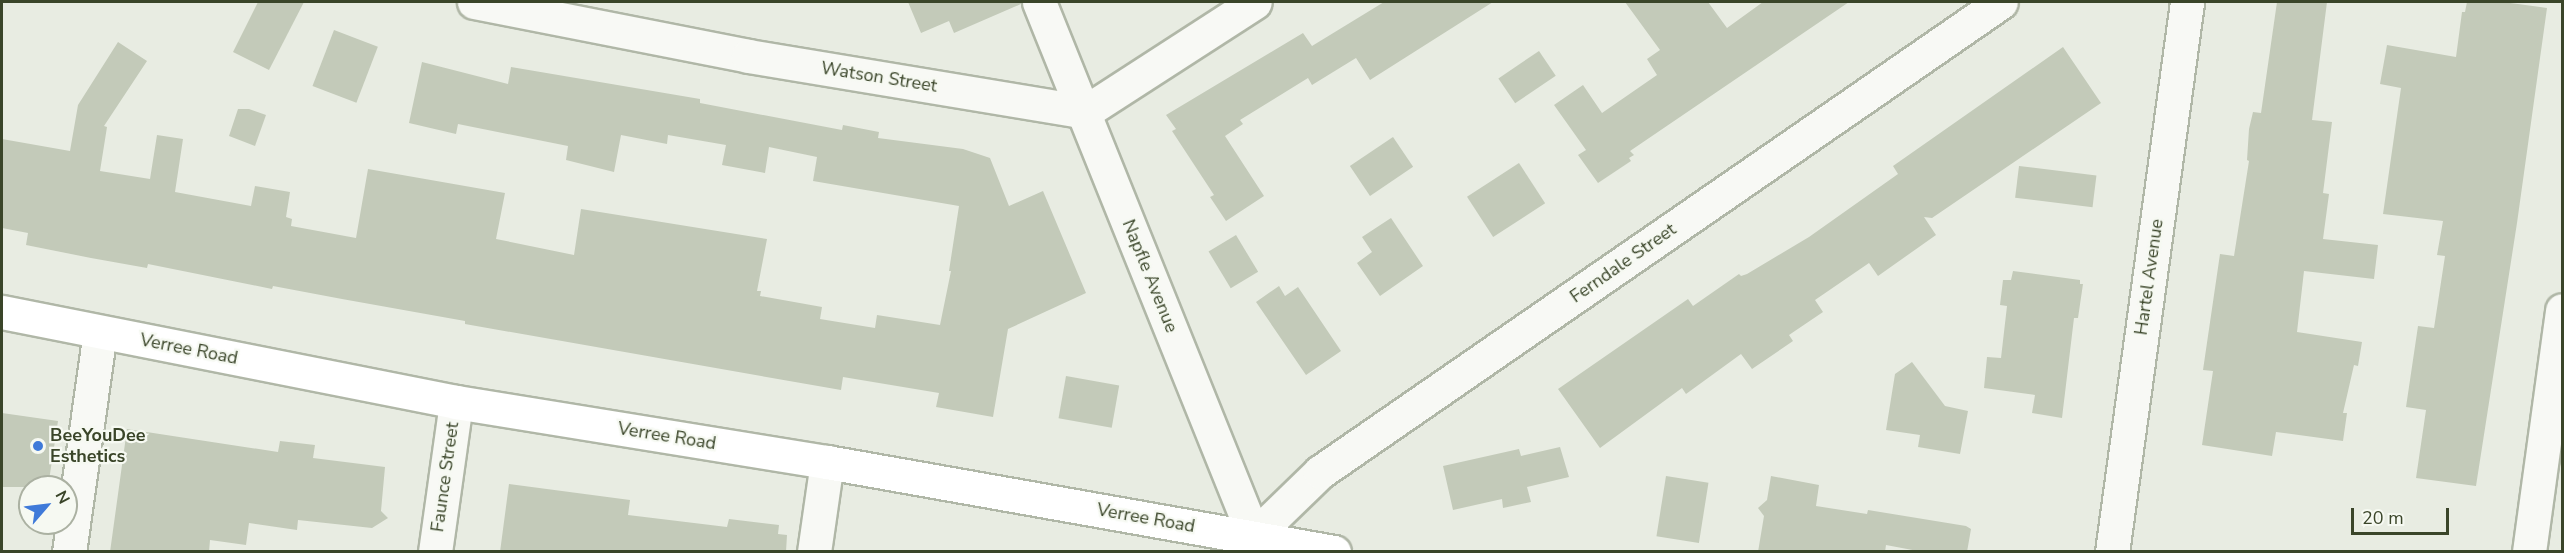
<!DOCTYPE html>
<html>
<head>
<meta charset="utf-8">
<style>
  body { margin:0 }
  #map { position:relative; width:2564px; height:553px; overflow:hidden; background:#e8ece2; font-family:"Nunito Sans",sans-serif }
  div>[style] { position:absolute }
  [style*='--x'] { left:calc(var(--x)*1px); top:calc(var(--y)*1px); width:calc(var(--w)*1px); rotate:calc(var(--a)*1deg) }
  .building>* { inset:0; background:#c3cab9; transform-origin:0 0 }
  .roads { filter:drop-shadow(2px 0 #b0b7a7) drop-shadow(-2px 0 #b0b7a7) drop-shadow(0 2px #b0b7a7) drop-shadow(0 -2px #b0b7a7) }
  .minor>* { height:33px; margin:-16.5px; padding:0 16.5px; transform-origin:16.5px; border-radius:16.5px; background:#f8f9f5 }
  .major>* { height:33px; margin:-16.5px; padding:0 16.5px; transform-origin:16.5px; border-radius:16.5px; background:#fff }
  .dots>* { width:16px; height:16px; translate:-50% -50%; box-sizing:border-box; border:3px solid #f6f9f2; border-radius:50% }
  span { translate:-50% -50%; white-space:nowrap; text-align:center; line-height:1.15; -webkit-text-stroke:4.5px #f6f9f2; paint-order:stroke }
  .street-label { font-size:18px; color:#3a4529 }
  .poi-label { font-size:18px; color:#3a4529; font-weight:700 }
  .left { translate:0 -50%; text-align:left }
  .frame { position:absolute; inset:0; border:3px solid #3a4529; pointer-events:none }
  .north { position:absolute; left:18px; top:475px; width:60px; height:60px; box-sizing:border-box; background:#f6f9f2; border:2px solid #abb1a2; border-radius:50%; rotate:62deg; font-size:16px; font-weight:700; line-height:24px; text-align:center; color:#3a4529 }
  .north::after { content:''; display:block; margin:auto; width:21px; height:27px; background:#3f7ad9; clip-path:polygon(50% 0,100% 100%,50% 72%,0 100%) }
  .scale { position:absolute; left:2351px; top:508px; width:98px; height:27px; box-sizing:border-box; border:3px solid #3a4529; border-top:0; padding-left:8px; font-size:18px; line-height:21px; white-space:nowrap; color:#3a4529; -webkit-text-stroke:4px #f6f9f2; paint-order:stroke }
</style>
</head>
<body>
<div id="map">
  <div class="building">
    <i style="clip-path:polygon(258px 2px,304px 2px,269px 70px,233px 52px)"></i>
    <i style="clip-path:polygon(908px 2px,1021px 2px,1021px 4px,954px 33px,949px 21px,921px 33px)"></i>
    <i style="clip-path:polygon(1384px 2px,1493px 2px,1370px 80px,1356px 58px,1312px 85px,1308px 78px,1240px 120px,1243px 124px,1225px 136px,1264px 196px,1226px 221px,1210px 197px,1214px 195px,1172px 131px,1176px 129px,1166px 115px,1303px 33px,1312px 46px)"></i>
    <i style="clip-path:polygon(1625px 2px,1708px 2px,1727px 28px,1763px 2px,1849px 2px,1630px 151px,1634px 155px,1629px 158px,1631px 161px,1598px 183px,1578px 155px,1586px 150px,1554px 105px,1583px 85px,1602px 113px,1657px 75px,1647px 59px,1660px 50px)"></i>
    <i style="clip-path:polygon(2277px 2px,2327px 2px,2312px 120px,2332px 122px,2323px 193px,2329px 194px,2323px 239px,2378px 245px,2374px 279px,2304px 271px,2297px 332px,2362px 342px,2358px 366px,2354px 365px,2343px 413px,2347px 413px,2343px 441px,2276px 432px,2272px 456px,2202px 445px,2213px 371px,2203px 370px,2220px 254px,2234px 256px,2249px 161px,2247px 160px,2249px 129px,2253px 112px,2261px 113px)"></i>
    <i style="clip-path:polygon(2467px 2px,2503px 2px,2547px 8px,2517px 223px,2476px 486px,2416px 478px,2426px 410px,2406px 407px,2418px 326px,2434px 328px,2445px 256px,2437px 255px,2443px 221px,2383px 214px,2401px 88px,2380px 84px,2387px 45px,2456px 57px,2462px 12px,2465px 12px)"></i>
    <i style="left:334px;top:30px;width:47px;height:60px;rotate:21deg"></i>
    <i style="clip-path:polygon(118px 42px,147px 61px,104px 126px,107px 127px,100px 171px,150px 179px,157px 135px,183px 139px,175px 192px,251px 206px,255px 186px,290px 192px,286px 217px,292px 219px,291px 226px,356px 238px,368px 169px,505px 193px,496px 239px,574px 255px,581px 209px,767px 239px,757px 291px,761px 291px,760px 296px,822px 307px,820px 319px,875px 328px,877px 315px,940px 325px,951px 271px,949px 271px,959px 206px,813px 181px,817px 157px,769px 147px,765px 173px,722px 165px,726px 145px,668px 135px,667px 144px,621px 135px,614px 172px,566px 160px,568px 146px,458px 124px,456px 134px,409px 123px,422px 62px,508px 84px,511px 67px,700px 99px,700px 103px,842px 130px,843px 125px,879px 132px,878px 138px,963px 149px,990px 158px,1009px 206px,1043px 191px,1086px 293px,1008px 329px,993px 417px,936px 407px,939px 393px,843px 377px,841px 390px,465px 324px,465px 321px,342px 299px,273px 286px,272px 289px,148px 264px,147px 268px,91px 258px,26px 245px,28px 233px,2px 228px,2px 139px,70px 151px,78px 105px)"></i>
    <i style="clip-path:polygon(2063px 47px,2101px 103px,1932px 218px,1924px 217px,1936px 235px,1878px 276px,1869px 263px,1815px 300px,1823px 312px,1789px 335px,1793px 341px,1752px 369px,1741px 354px,1686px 394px,1682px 388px,1600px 448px,1558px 389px,1688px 299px,1693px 306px,1739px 274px,1741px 276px,1747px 274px,1809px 237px,1898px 174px,1893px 166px)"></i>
    <i style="left:1539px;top:51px;width:30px;height:49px;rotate:56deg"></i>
    <i style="clip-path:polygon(238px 109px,249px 109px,266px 115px,255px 146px,229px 136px)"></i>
    <i style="left:1393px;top:137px;width:36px;height:52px;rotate:56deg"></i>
    <i style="left:1519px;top:163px;width:48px;height:62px;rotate:57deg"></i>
    <i style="left:2019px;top:166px;width:78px;height:32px;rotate:7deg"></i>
    <i style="clip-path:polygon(1391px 218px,1423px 266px,1380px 296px,1357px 263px,1372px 252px,1362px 237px)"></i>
    <i style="left:1236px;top:235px;width:43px;height:32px;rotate:59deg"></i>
    <i style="clip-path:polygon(2013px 271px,2080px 280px,2080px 284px,2083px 284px,2078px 318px,2074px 318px,2062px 418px,2032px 413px,2035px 395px,1984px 388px,1987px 357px,2001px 358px,2007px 306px,2000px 305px,2003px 280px,2011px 280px)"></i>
    <i style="clip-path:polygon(1279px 286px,1285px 296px,1298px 287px,1341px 351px,1306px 375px,1256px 302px)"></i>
    <i style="clip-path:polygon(1912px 362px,1945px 406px,1968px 411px,1960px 454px,1918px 447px,1920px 435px,1886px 430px,1895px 374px)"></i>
    <i style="left:1066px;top:376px;width:54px;height:43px;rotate:10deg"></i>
    <i style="clip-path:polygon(2px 413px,58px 421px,48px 487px,2px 487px)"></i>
    <i style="clip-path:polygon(127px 429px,278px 452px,280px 441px,315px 445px,313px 458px,385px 467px,381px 511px,388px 518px,372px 528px,298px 520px,297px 530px,249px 523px,246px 545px,210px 540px,209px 552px,110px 552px)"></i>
    <i style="clip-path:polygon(1560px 447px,1569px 477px,1527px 487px,1531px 502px,1503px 508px,1502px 499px,1453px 510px,1443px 466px,1519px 449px,1521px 456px)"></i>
    <i style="left:1666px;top:476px;width:43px;height:61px;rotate:9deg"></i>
    <i style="clip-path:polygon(1771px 476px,1819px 485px,1816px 506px,1867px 514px,1868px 510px,1966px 526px,1971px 529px,1967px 552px,1923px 552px,1886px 545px,1885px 552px,1758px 552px,1764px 516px,1758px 508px,1767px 500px)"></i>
    <i style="clip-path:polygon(509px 484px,630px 500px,628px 515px,727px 527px,729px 519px,779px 525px,778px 534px,787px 535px,786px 552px,500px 552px)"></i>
  </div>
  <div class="roads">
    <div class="minor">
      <i style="--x:474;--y:2;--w:279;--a:11.1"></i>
      <i style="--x:748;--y:56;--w:342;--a:9.4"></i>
      <i style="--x:1085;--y:112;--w:202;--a:-32.9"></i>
      <i style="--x:1039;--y:2;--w:576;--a:68.07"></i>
      <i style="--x:1254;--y:536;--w:16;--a:97"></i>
      <i style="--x:1254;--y:536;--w:92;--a:-44.1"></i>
      <i style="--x:1320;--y:472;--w:827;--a:-34.61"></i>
      <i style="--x:69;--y:552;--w:222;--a:-82"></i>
      <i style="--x:435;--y:552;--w:151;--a:-82"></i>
      <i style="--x:814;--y:552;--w:91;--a:-81.8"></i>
      <i style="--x:2112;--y:552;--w:555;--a:-82.23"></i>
      <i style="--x:2529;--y:552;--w:244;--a:-82.2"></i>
    </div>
    <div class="major">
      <i style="--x:2;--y:312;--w:463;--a:11.2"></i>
      <i style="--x:456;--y:402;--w:376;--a:9.2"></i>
      <i style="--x:827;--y:462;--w:515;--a:10.07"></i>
    </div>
  </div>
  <div class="dots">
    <i style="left:38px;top:446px;background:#3f7ad9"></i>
  </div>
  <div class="street-label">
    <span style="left:879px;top:77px;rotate:9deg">Watson Street</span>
    <span style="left:1623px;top:263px;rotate:-35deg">Ferndale Street</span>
    <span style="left:1150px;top:276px;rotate:68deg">Napfle Avenue</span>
    <span style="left:2149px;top:277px;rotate:-82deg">Hartel Avenue</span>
    <span style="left:189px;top:349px;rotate:11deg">Verree Road</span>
    <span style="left:667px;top:436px;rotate:9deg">Verree Road</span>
    <span style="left:445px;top:477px;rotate:-82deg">Faunce Street</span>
    <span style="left:1146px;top:518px;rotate:10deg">Verree Road</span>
  </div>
  <div class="poi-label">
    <span class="left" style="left:50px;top:446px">BeeYouDee<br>Esthetics</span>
  </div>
  <div class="frame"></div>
  <div class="north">N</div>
  <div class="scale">20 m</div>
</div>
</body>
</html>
